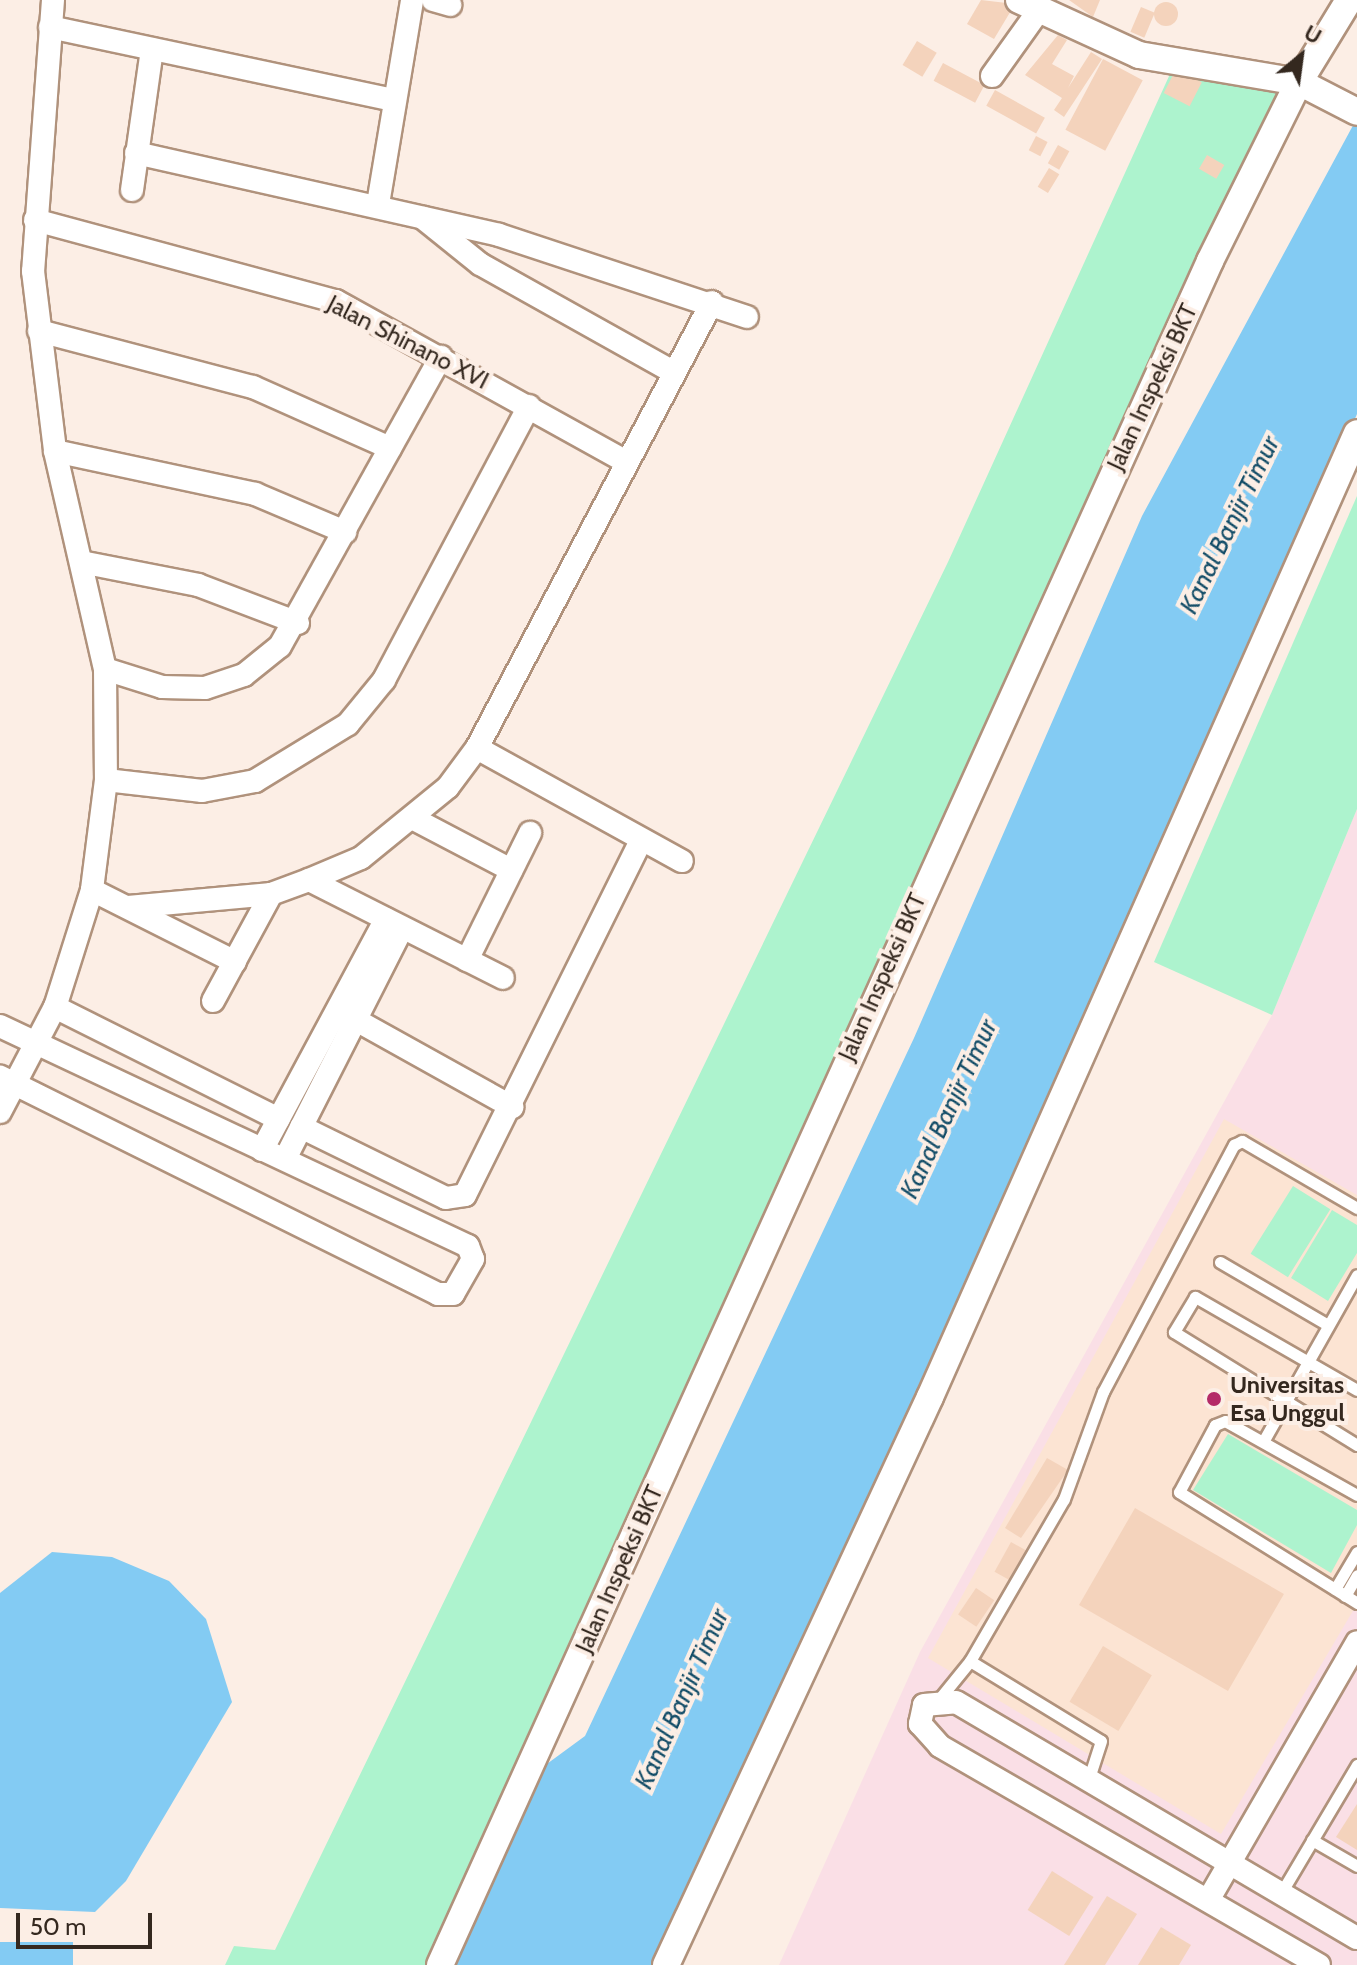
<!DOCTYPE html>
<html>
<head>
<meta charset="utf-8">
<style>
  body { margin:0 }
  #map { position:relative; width:1357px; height:1965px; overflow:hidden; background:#fceee5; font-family:Cabin,sans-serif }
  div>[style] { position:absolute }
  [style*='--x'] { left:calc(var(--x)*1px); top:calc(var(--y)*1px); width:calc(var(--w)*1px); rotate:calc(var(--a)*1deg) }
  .commercial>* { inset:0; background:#fadfe6 }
  .built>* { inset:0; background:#fce4d3 }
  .green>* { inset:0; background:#adf3ce; transform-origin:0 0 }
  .water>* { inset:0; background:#83cbf3; transform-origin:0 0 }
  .building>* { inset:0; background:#f4d3bc; transform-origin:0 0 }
  .round { border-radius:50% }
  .roads { filter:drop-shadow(2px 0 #b0927c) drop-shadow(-2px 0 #b0927c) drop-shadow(0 2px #b0927c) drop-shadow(0 -2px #b0927c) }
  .service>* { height:11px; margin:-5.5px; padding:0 5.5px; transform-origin:5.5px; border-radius:5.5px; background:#fff }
  .minor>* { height:22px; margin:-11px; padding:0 11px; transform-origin:11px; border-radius:11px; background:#fff }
  .tertiary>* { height:26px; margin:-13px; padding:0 13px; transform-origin:13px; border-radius:13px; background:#fff }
  .dots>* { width:22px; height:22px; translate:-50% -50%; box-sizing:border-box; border:4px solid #fceee5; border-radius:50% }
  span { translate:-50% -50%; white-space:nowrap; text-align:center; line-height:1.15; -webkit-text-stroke:8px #fceee5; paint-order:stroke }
  .street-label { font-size:24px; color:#34281f }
  .poi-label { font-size:24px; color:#34281f; font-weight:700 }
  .left { translate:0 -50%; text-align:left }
  .water-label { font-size:26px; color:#134d68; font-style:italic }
  .north { position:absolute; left:1261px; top:16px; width:80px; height:80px; -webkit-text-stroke:6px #fceee5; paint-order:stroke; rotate:29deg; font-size:22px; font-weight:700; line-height:32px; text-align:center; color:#34281f }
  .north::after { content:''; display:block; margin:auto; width:28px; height:36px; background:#34281f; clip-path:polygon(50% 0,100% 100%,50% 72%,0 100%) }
  .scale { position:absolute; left:16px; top:1913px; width:136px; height:36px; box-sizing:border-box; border:4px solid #34281f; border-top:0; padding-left:10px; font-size:24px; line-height:28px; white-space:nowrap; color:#34281f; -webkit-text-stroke:6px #fceee5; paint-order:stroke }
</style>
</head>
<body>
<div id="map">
  <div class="commercial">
    <i style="clip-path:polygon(1357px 809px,1357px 1965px,779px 1965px,920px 1652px,1272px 1015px)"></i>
  </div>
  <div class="built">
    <i style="clip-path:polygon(1224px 1119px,1357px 1195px,1357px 1604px,1221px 1834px,928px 1658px)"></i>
  </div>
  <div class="green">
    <i style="clip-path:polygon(1175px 63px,1299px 82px,440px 1965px,225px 1965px,234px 1946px,275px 1950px,948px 562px)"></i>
    <i style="clip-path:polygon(1357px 496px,1357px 809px,1272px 1015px,1154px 962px)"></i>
    <i style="left:1293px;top:1186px;width:44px;height:80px;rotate:32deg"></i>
    <i style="clip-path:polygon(1332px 1210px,1357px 1225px,1357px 1253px,1328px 1301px,1291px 1278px)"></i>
    <i style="clip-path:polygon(1228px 1434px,1357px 1510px,1357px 1525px,1331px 1573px,1193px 1490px)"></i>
  </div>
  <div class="water">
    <i style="clip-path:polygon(1357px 118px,1357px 414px,894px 1466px,660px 1965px,440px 1965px,525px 1780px,585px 1736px,914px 1038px,1142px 516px)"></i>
    <i style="clip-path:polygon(52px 1552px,112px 1557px,169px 1581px,206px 1619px,232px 1702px,126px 1881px,95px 1912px,0 1908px,0 1593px)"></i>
    <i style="left:0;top:1942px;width:73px;height:23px"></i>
  </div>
  <div class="building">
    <i style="clip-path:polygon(981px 0,1015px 4px,994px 39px,967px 24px)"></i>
    <i style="clip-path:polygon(1069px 0,1100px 0,1093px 17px)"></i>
    <i class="round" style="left:1154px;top:2px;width:24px;height:24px"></i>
    <i style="left:1141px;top:7px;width:15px;height:27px;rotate:23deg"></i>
    <i style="clip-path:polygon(1058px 35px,1067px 40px,1052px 64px,1074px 76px,1068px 88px,1091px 52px,1102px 59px,1064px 117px,1054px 110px,1062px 98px,1025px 75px)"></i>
    <i style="left:917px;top:41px;width:23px;height:28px;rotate:31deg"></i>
    <i style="left:1103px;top:59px;width:45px;height:80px;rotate:28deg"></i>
    <i style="left:943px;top:63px;width:47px;height:20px;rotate:28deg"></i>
    <i style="left:1176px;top:69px;width:29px;height:27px;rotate:27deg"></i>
    <i style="left:995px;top:90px;width:57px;height:18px;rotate:29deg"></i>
    <i style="left:1036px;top:136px;width:13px;height:16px;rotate:27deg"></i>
    <i style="left:1058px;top:145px;width:13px;height:21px;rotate:29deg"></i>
    <i style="left:1207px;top:155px;width:20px;height:16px;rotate:30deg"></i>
    <i style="left:1049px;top:168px;width:12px;height:22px;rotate:31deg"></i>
    <i style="clip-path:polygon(1047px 1458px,1068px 1470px,1021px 1538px,1005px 1528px)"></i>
    <i style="left:1135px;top:1508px;width:172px;height:112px;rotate:30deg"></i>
    <i style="left:1011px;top:1542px;width:18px;height:34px;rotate:29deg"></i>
    <i style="left:976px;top:1588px;width:22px;height:32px;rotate:34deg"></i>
    <i style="left:1103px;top:1646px;width:57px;height:65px;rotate:31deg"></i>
    <i style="clip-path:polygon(1357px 1804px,1357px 1850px,1336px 1837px)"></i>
    <i style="left:1052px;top:1871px;width:49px;height:46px;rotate:32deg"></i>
    <i style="clip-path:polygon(1107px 1896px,1137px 1914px,1105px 1965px,1064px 1965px)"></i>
    <i style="clip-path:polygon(1161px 1927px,1191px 1945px,1179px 1965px,1138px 1965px)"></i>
  </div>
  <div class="roads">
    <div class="service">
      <i style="--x:1220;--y:1262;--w:125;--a:30.3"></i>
      <i style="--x:1357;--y:1390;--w:187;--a:-150.1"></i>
      <i style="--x:1195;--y:1297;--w:41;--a:121"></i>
      <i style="--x:1174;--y:1332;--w:215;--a:31.7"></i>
      <i style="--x:1264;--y:1440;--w:189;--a:-60.6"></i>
      <i style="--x:1357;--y:1495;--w:151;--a:-150.7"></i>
      <i style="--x:1225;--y:1421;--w:11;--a:158"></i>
      <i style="--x:1215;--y:1425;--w:76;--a:118.2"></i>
      <i style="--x:1179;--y:1492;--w:210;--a:31.9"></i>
      <i style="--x:1335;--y:1589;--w:43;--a:-59.3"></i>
      <i style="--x:1345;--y:1596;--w:24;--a:-60"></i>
      <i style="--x:970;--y:1661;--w:153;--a:31.4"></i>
      <i style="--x:1101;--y:1741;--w:42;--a:108"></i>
      <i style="--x:940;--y:1698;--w:48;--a:-51"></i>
      <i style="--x:970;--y:1661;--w:187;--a:-59.9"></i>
      <i style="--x:1064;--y:1499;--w:114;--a:-70"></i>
      <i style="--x:1103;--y:1392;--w:280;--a:-62.1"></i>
      <i style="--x:1234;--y:1145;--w:9;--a:-27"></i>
      <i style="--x:1242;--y:1141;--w:133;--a:30.2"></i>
      <i style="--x:1312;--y:1840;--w:52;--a:30"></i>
      <i style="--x:1281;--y:1893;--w:149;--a:-59.3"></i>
    </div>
    <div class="minor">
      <i style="--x:53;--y:0;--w:272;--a:94.2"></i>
      <i style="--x:33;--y:271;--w:181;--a:83"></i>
      <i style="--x:55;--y:451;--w:224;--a:77.1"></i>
      <i style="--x:105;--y:669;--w:111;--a:89.5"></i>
      <i style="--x:106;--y:780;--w:111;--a:97.3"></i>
      <i style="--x:92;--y:890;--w:123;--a:107.5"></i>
      <i style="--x:55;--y:1007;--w:250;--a:26.6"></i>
      <i style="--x:433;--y:0;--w:18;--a:16"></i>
      <i style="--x:50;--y:27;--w:352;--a:12"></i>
      <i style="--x:992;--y:76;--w:81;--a:-54.5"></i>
      <i style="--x:136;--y:153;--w:372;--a:12.7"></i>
      <i style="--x:499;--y:235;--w:261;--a:18.3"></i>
      <i style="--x:132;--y:190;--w:142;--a:-81.9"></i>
      <i style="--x:378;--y:204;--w:207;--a:-80.5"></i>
      <i style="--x:423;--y:218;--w:73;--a:38.9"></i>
      <i style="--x:480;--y:264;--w:221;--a:29.2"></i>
      <i style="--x:35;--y:220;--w:312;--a:15.1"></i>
      <i style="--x:336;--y:301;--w:333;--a:29"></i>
      <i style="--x:39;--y:331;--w:221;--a:14.7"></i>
      <i style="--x:253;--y:387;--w:150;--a:24"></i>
      <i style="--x:55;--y:451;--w:205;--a:12.1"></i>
      <i style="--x:255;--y:494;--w:98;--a:22.9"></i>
      <i style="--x:81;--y:562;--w:119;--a:11.1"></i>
      <i style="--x:198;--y:585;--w:107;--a:20.8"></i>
      <i style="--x:105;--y:669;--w:60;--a:17.5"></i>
      <i style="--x:162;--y:687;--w:43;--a:1.3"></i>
      <i style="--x:205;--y:688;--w:41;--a:-18.4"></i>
      <i style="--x:244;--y:675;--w:46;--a:-38.9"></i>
      <i style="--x:280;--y:646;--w:331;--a:-60.9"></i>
      <i style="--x:477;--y:748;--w:234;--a:28.9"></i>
      <i style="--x:106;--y:780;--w:97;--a:6.5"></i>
      <i style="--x:202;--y:791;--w:54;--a:-10.7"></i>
      <i style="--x:255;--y:781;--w:109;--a:-31.5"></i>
      <i style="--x:348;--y:724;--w:57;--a:-50.7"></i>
      <i style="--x:384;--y:680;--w:310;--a:-62.1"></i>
      <i style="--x:414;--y:819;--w:110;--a:27.7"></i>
      <i style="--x:309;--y:880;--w:217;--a:26.8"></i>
      <i style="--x:92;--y:890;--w:160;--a:26.7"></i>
      <i style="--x:128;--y:907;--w:144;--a:-5.2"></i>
      <i style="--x:271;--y:894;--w:40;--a:-20.2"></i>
      <i style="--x:309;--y:880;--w:56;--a:-22.9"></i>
      <i style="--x:361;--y:858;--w:112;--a:-39.2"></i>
      <i style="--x:448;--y:787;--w:49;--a:-53.4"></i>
      <i style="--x:477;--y:748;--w:504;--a:-62.21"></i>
      <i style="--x:467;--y:960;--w:142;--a:-63.6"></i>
      <i style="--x:213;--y:1001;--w:122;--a:-61.5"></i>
      <i style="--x:356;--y:1020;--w:179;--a:29.1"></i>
      <i style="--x:0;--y:1026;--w:517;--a:25.18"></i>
      <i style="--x:468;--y:1246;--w:14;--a:69"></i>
      <i style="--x:473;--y:1259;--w:40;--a:119.7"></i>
      <i style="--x:453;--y:1294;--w:15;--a:180"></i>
      <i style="--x:438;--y:1294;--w:489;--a:-153.6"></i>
      <i style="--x:0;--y:1112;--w:119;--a:-62.4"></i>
      <i style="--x:301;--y:1127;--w:161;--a:26.1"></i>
      <i style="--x:446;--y:1198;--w:19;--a:-9"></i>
      <i style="--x:465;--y:1195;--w:396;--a:-63.6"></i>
      <i style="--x:262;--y:1150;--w:262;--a:-61.8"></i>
      <i style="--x:285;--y:1159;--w:259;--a:-63.1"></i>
      <i style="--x:1210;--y:1897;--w:294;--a:-60"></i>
      <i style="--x:1319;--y:1965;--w:438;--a:-150"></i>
      <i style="--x:940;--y:1746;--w:30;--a:-132"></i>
      <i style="--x:920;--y:1724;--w:19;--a:-78"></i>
      <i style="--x:924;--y:1705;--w:32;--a:-5"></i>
      <i style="--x:956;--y:1702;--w:465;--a:30.5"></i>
    </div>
    <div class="tertiary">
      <i style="--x:1019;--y:0;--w:132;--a:24.6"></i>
      <i style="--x:1139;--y:55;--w:162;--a:9.6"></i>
      <i style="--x:1299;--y:82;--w:65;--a:27.3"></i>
      <i style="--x:440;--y:1965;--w:1870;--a:-65.68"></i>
      <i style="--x:1210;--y:261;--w:200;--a:-63.6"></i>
      <i style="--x:1299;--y:82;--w:96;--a:-58.6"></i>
      <i style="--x:666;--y:1965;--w:626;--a:-65.07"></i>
      <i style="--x:930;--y:1397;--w:1054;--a:-66.11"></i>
    </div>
  </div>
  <div class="dots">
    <i style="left:1214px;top:1399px;background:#b42a68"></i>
  </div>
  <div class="street-label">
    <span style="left:408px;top:342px;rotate:27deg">Jalan Shinano XVI</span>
    <span style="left:1152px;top:387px;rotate:-65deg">Jalan Inspeksi BKT</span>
    <span style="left:882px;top:977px;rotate:-66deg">Jalan Inspeksi BKT</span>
    <span style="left:619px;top:1569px;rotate:-66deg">Jalan Inspeksi BKT</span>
  </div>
  <div class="poi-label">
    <span class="left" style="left:1230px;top:1399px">Universitas<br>Esa Unggul</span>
  </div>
  <div class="water-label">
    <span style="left:1230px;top:525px;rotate:-64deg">Kanal Banjir Timur</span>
    <span style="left:949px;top:1109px;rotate:-65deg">Kanal Banjir Timur</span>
    <span style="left:682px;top:1699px;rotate:-66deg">Kanal Banjir Timur</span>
  </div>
  <div class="north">U</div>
  <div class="scale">50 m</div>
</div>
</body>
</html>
